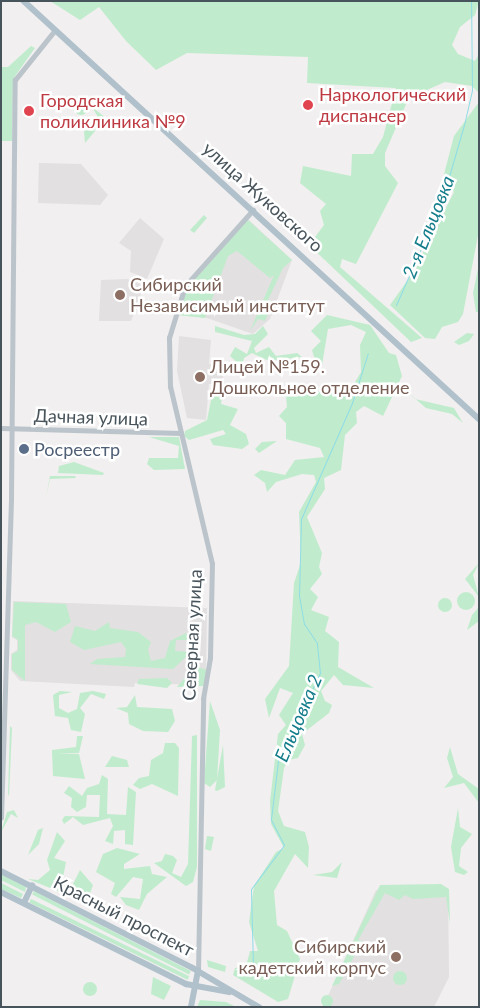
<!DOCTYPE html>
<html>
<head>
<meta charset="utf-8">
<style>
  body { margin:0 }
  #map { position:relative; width:480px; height:1008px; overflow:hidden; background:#f1efef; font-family:Lato,sans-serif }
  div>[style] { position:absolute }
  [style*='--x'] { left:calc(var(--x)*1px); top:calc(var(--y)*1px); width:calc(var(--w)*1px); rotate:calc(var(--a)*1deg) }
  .education>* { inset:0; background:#e2e0e0 }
  .green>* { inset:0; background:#c0eccd; transform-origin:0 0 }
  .round { border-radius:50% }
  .stream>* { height:1px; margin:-0.5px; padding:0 0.5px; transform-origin:0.5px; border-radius:0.5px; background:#8fdce6 }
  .minor>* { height:4.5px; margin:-2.25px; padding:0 2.25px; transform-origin:2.25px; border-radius:2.25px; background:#bbc4cb }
  .major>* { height:5.5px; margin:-2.75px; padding:0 2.75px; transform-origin:2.75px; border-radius:2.75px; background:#b0c1cc }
  .dots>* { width:14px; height:14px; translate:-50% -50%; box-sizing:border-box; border:2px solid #fff; border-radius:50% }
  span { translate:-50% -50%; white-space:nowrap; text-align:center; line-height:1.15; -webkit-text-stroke:5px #fff; paint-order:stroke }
  .health-label { font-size:18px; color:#be3a42 }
  .left { translate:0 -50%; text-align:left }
  .street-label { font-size:18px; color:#48545b }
  .education-label { font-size:18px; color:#785e54 }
  .right { translate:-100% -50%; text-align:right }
  .service-label { font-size:18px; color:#4e5e75 }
  .water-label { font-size:19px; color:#147d8b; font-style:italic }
  .frame { position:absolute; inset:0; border:2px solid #48545b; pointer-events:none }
</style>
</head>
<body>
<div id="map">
  <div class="education">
    <i style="clip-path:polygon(39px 163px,81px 164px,108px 195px,100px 205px,38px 203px)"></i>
    <i style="clip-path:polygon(140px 218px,164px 239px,147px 279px,130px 272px,131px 251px,119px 243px)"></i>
    <i style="clip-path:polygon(249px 220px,292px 260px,270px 319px,253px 334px,207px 318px,178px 315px,188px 286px)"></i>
    <i style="clip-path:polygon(127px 279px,144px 285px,131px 321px,99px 321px,101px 280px)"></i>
    <i style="clip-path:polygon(179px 336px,211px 340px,209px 364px,224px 366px,222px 384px,209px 384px,206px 420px,187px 418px,177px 371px)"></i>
    <i style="clip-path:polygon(13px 601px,207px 608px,206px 676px,198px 685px,135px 683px,134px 687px,20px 681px,11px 670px,11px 654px,17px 650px,17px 640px,12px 637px)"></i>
    <i style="clip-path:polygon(448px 889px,449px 977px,434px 1007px,323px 1007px,376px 890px)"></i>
  </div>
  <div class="green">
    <i style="clip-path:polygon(50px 1px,479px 1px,475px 15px,460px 27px,452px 45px,458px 54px,475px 61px,479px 54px,479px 93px,472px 86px,445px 82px,406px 99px,395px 88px,307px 83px,308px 57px,187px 53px,156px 70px,126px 41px,99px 7px,80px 20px)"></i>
    <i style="clip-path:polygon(31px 46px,35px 48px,13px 79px,12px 141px,1px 141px,1px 67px,8px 67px)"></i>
    <i style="clip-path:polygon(395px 92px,407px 102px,385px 153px,385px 166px,398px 183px,356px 264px,342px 259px,340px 267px,422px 338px,411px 342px,309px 245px,324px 225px,320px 211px,326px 204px,300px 183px,303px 166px,351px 176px,352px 154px,373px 154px,383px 137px)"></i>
    <i style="clip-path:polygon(479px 102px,479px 230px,463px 314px,458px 322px,442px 327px,435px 339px,425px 338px,390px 305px,412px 274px,454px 192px,443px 178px,454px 136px)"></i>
    <i class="round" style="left:75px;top:103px;width:12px;height:12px"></i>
    <i style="clip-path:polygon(92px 107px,106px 118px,85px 143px,84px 131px,98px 117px)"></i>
    <i style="clip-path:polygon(204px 215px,207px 218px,194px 233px,190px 230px)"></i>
    <i style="clip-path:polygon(247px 219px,292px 260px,283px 268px,268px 300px,273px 302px,265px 321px,258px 319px,250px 331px,274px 275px,270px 278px,237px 251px,228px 256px,205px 318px,178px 315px,188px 286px)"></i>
    <i style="clip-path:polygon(479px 264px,479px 312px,476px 312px,473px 293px)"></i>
    <i style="clip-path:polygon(327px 315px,370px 325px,389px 353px,396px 355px,402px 376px,383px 416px,364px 406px,356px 412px,357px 423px,345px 435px,341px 470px,324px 478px,325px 489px,307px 517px,322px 553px,319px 567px,322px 574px,310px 589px,318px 597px,311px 610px,329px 617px,325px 631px,339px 642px,338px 667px,374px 688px,343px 685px,334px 675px,321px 691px,325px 701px,332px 705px,329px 713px,302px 734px,305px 745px,298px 758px,288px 760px,284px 768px,278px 811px,284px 826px,305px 832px,309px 847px,308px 868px,295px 854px,274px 891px,277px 925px,287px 931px,300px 959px,288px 999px,278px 1002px,233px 975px,235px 968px,246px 966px,250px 951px,258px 951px,249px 922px,254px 886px,276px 852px,284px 848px,271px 824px,270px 801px,278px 734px,286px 725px,279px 715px,293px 693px,280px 688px,269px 718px,265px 699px,289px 666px,294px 583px,301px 562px,299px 512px,316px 482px,314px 475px,302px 474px,276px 482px,267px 492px,265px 483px,254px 475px,261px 470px,285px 475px,295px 460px,324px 457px,320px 448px,286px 439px,286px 423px,279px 416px,287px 407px,286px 396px,261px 387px,348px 394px,361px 372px,360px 345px,366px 332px,351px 325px,328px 329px,322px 365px,317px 367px,312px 350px,321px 341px,311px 331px)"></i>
    <i style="clip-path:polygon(215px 326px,244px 335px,255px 334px,263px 326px,268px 334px,254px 348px,256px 353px,269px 347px,276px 356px,297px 353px,302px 357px,269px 361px,252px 353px,244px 358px,242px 367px,230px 356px,235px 347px,247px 354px,252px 341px,215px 332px)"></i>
    <i style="clip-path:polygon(467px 333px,474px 334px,469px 341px,459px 345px,454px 342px)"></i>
    <i style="clip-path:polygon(398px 384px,415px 399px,454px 408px,463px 423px,452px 414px,426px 408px)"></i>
    <i style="clip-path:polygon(214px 385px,223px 390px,221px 404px,238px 409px,230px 425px,246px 434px,249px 444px,242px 449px,213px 445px,210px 439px,226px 434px,223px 430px,189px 440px,184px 436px,185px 431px,207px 420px)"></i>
    <i style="clip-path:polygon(149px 437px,179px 437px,185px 469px,154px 470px,147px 464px,149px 458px,178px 458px,179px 446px)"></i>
    <i style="clip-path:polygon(277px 441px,259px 453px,255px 449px,262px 442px)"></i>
    <i style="clip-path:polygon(74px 462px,104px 473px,103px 475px,58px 473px,59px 466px)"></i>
    <i style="clip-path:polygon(50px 476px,75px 476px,76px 478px,50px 479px,46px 497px)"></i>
    <i style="clip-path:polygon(479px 563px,473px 575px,479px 597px,465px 579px)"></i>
    <i class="round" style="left:457px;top:592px;width:18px;height:18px"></i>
    <i class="round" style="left:438px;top:598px;width:14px;height:14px"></i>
    <i style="clip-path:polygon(14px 602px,66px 604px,71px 622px,55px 632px,36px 622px,25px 625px,25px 681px,12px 670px,12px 654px,18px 651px,18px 640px,12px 636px)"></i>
    <i style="clip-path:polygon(479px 607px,479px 621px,467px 630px,472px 615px)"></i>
    <i style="clip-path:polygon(109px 622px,110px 628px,138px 632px,151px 642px,148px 650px,151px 661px,165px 658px,170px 641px,186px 633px,191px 640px,176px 640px,175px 651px,191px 652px,173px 669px,90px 664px,97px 659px,125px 657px,126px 649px,121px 642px,84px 650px,70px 642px,75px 626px,95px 631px)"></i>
    <i style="clip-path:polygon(195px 666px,207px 670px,204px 686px,177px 687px)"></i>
    <i style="clip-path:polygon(167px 678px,172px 683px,167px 688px,137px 684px,139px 679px)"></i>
    <i style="clip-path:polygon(60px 691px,72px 692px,59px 695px,59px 708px,68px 713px,77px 709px,80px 693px,93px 691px,106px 694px,104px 699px,91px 694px,80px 708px,85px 714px,81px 732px,71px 730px,68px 718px,55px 716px,53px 695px)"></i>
    <i style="clip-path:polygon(135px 695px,137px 707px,172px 709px,175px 721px,168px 732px,143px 731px,129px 724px,128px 713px,116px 708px,127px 707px)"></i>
    <i style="clip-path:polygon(210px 701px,220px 730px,217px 780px,210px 787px,204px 783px)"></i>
    <i style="clip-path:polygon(10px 726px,12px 728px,9px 796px,8px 794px)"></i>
    <i style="clip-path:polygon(197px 735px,197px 867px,193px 882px,186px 886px,154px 863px,162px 861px,165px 854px,173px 856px,177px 860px,172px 873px,181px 877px,188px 864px,192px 736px)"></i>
    <i style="clip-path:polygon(77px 736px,83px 736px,79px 753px,57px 753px,79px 754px,85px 779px,53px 776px,52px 750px,76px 747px)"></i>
    <i style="clip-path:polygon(165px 743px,175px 743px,179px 748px,178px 796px,152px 784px,140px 789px,133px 785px,139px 778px,149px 776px,151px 760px,163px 753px)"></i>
    <i style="clip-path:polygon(223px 745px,225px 787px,217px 791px,215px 790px)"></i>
    <i style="clip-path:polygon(450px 747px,458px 774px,479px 789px,479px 803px,464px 783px,444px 788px,453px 777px,447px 758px)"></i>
    <i style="clip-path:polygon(112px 756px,127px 760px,129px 767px,105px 767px)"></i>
    <i style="clip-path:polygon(102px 775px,108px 779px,107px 814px,126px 815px,128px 787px,136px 792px,133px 845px,125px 844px,125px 830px,114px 831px,113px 844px,105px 841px,113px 826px,110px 818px,83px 825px,73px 817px,64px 824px,62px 820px,65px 816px,99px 817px,100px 795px,87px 795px,86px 807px,77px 812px,71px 807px,72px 798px,64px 793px,69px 786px,82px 796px,87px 788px,99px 784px)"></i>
    <i style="clip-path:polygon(458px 808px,460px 827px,472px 834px,461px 848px,459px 866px,468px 872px,464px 875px,455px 872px,451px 847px)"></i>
    <i style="clip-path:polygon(14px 810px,18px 818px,11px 814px,1px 832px,7px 812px)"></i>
    <i style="clip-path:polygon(43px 828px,39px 844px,28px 855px,38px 830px)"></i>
    <i style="clip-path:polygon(57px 832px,65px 841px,54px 858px,66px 862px,62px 883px,72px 886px,80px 870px,93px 885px,88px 899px,72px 897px,28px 879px,38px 880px,50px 870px,47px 860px)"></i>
    <i style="clip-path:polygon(207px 836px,214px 837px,211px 851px,205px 849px)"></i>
    <i style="clip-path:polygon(117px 848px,140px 854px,124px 864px,124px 869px,150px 866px,152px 874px,167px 877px,147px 894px,139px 910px,126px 905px,120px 897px,140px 899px,143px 879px,133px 877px,116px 897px,111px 894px,115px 883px,96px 872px,103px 854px)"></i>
    <i style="clip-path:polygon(342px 862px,337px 878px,313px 875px,332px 872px)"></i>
    <i style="clip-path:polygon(1px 874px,26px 887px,25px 892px,1px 880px)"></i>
    <i style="clip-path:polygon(1px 883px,23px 894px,21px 898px,1px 889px)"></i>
    <i style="clip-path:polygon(441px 884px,449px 889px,450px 924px,446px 897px,413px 899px,405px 895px,399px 900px,385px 893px,358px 940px,376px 946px,358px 949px,339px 984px,332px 986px,380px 885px)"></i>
    <i style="left:34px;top:891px;width:176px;height:4px;rotate:27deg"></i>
    <i style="left:31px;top:899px;width:176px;height:4px;rotate:26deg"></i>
    <i style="clip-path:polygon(207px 960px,226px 966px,225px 972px,208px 967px)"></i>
    <i class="round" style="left:393px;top:971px;width:14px;height:14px"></i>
    <i style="clip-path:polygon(153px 977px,171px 986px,164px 1000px,151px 994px)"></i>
    <i class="round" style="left:83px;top:982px;width:14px;height:14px"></i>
    <i class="round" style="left:321px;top:995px;width:12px;height:12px"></i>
    <i style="clip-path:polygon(200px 1000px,226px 1002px,236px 1007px,197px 1007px)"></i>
  </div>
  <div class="stream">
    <i style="--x:396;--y:305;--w:111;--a:-66"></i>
    <i style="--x:441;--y:204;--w:82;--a:-73.8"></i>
    <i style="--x:464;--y:125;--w:36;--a:-77"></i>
    <i style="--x:472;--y:90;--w:89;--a:-90.6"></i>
    <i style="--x:253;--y:967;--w:78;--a:-91.5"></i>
    <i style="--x:251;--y:889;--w:55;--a:-53.1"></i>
    <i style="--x:284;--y:845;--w:29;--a:-117"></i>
    <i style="--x:271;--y:819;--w:58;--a:-83.1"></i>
    <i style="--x:278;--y:761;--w:98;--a:-64.5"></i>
    <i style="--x:320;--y:673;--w:30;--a:-96"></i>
    <i style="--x:317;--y:643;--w:23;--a:-124"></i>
    <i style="--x:304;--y:624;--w:28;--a:-100"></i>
    <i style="--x:299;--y:596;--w:77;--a:-88.5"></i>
    <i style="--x:301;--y:519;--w:127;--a:-66.3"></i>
    <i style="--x:352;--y:403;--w:52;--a:-72.3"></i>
  </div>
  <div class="minor">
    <i style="--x:1;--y:428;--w:180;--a:1.6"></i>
    <i style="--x:1;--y:818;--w:320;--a:-88.2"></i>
    <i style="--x:11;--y:498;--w:418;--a:-89.5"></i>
    <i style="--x:15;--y:80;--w:64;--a:-51.3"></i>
    <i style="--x:198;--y:971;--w:272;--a:-88.9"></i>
    <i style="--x:203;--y:699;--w:42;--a:-80.3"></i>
    <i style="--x:210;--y:658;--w:94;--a:-88.8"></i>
    <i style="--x:212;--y:564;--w:182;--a:-103.3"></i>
    <i style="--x:170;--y:387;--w:49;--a:-91.2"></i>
    <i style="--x:169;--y:338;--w:54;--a:-72.9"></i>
    <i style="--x:185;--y:286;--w:102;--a:-48.2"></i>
  </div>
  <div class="major">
    <i style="--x:24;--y:1;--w:618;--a:42.57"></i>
    <i style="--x:1;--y:871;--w:215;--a:26.8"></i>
    <i style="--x:193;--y:968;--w:77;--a:30.6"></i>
    <i style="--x:1;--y:892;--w:207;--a:26.4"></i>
    <i style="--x:186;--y:984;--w:44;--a:10.5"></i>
    <i style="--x:24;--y:903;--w:19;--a:-65"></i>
    <i style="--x:191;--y:1007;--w:37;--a:-79"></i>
  </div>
  <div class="dots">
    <i style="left:308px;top:105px;background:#e0444e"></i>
    <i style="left:29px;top:111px;background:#e0444e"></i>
    <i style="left:120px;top:295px;background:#8d6e63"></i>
    <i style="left:200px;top:377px;background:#8d6e63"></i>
    <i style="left:24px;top:449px;background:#5c6f8a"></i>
    <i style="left:396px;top:957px;background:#8d6e63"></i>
  </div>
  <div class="health-label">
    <span class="left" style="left:319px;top:105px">Наркологический<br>диспансер</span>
    <span class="left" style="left:40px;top:111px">Городская<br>поликлиника №9</span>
  </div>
  <div class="street-label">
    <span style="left:263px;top:197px;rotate:42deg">улица Жуковского</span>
    <span style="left:91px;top:417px;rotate:2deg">Дачная улица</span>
    <span style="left:192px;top:635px;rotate:-87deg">Северная улица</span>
    <span style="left:124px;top:916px;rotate:27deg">Красный проспект</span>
  </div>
  <div class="education-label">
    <span class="left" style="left:130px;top:295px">Сибирский<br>Независимый институт</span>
    <span class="left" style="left:210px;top:377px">Лицей №159.<br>Дошкольное отделение</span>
    <span class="right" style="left:386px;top:957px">Сибирский<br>кадетский корпус</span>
  </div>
  <div class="service-label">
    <span class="left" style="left:34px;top:449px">Росреестр</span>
  </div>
  <div class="water-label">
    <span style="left:428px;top:227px;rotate:-68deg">2-я Ельцовка</span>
    <span style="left:298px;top:718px;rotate:-67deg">Ельцовка 2</span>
  </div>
  <div class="frame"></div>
</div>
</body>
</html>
